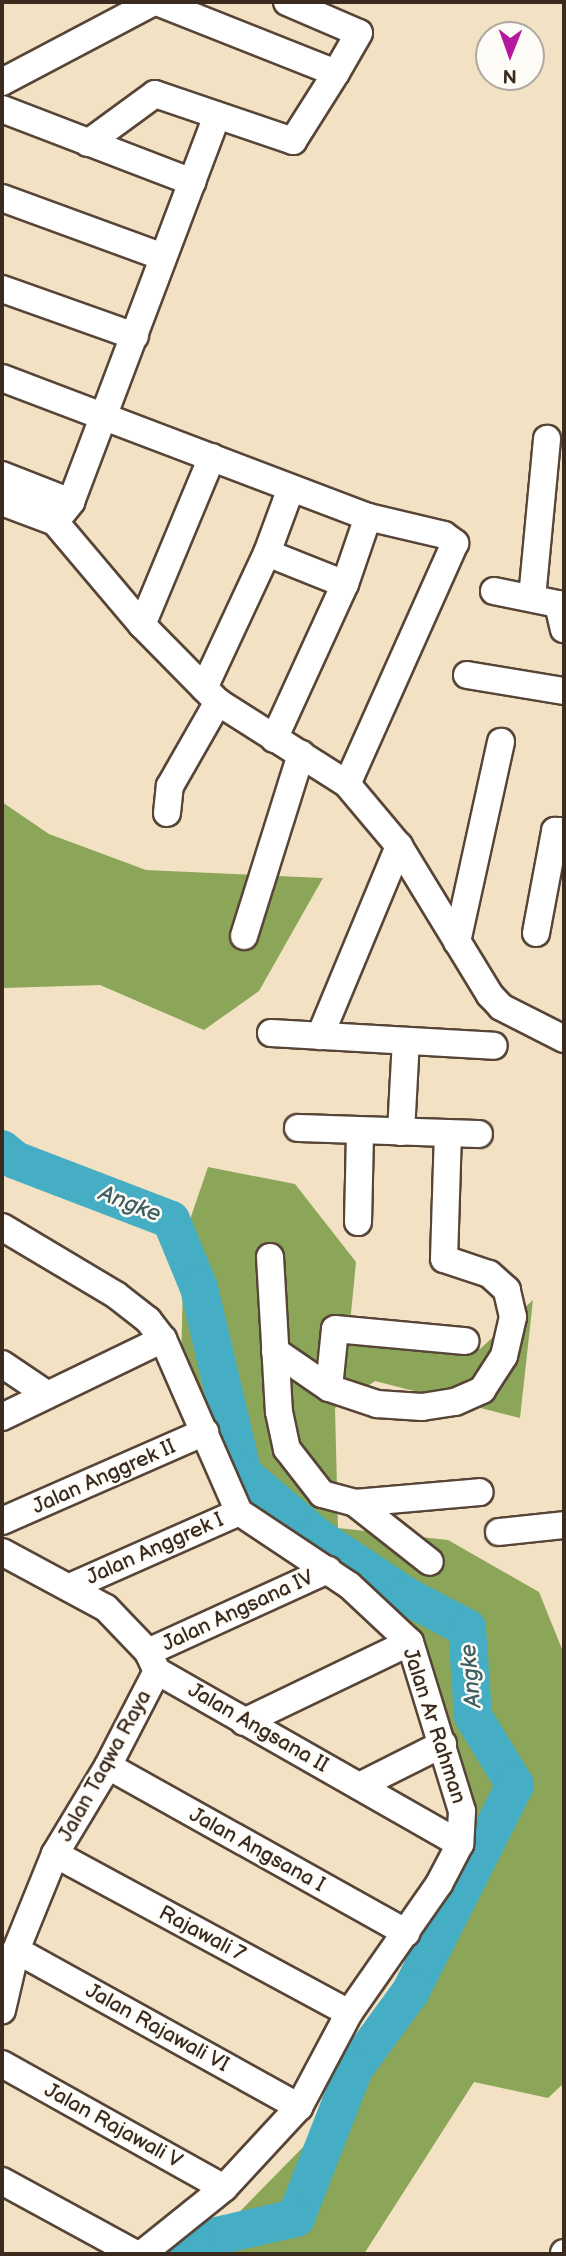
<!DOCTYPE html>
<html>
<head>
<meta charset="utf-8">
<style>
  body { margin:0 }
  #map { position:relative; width:566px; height:2256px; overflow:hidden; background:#f3e1c4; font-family:"Balsamiq Sans",sans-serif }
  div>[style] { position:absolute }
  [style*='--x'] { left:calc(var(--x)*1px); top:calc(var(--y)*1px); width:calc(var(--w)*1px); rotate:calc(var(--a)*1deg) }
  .forest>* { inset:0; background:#8ba659 }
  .river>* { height:38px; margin:-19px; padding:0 19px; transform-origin:19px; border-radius:19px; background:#45aec4 }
  .roads { filter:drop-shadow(2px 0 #574537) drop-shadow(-2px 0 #574537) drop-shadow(0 2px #574537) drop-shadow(0 -2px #574537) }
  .minor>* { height:26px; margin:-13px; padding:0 13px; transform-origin:13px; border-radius:13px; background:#fff }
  span { translate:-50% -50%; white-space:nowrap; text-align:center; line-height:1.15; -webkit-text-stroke:5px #fdfcf7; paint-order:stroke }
  .street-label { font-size:21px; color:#3b2a1e }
  .water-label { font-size:23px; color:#3f5f60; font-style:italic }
  .frame { position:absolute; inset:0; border:4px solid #3b2a1e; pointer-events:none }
  .north { position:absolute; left:475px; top:21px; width:70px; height:70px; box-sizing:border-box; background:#fdfcf7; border:2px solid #afa8a0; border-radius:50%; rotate:181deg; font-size:19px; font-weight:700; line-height:28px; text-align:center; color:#3b2a1e }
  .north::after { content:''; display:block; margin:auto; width:24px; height:32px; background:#b5179e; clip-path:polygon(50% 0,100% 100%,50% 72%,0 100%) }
</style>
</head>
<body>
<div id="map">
  <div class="forest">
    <i style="clip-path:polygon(2px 802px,49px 834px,146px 870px,323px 878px,259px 991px,204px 1030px,100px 985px,2px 988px)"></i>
    <i style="clip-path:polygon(208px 1167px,295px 1184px,356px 1262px,350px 1324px,480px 1349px,533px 1300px,520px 1418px,375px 1381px,335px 1408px,338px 1528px,448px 1540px,539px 1592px,564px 1654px,564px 2083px,548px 2098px,474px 2082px,364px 2254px,238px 2254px,208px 2244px,312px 2138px,472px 1883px,462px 1815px,419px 1654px,235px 1491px,181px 1365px,184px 1237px)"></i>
  </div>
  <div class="river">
    <i style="--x:2;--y:1149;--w:17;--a:40"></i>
    <i style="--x:15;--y:1160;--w:167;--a:21"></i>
    <i style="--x:171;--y:1220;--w:74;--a:67.6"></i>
    <i style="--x:199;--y:1288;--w:191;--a:76.7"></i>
    <i style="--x:243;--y:1474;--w:96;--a:40.3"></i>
    <i style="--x:316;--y:1536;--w:108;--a:33.7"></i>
    <i style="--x:406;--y:1596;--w:69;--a:27.7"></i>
    <i style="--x:467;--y:1628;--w:88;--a:86.1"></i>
    <i style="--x:473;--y:1716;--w:81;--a:58.7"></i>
    <i style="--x:515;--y:1785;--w:231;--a:116.8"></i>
    <i style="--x:411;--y:1991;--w:97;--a:126.2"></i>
    <i style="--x:354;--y:2069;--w:160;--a:111.3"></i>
    <i style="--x:296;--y:2218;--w:104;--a:167.2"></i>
    <i style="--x:195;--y:2241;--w:17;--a:130"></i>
  </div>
  <div class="roads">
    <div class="minor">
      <i style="--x:287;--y:2;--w:78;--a:23.3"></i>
      <i style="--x:359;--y:33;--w:46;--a:119.9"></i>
      <i style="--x:2;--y:82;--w:172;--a:-27.8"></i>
      <i style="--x:2;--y:109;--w:204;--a:21"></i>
      <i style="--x:88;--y:143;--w:83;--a:-36.2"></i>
      <i style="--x:155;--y:94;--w:146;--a:18.8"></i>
      <i style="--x:293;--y:141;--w:80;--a:-57.7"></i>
      <i style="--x:336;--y:73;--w:193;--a:-158.4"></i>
      <i style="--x:2;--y:198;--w:171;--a:20.1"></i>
      <i style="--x:2;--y:289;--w:141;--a:19.5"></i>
      <i style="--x:2;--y:378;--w:392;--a:20.8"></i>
      <i style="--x:368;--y:517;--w:78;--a:13.3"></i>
      <i style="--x:444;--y:535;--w:14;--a:36"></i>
      <i style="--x:455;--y:543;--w:264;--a:114.1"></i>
      <i style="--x:2;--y:475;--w:74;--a:21.4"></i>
      <i style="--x:2;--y:502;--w:57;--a:20.7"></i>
      <i style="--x:55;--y:522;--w:135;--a:49.8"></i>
      <i style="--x:142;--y:625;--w:108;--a:45.4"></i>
      <i style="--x:218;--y:702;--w:153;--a:32.4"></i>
      <i style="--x:347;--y:784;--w:81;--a:50"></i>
      <i style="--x:399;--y:846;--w:175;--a:58.6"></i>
      <i style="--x:490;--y:995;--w:16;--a:47"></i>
      <i style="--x:501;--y:1007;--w:71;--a:26.9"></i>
      <i style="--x:55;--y:522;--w:26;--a:-51"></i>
      <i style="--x:71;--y:502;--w:413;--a:-69.3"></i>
      <i style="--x:267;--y:553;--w:84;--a:21.7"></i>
      <i style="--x:494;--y:591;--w:65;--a:11.5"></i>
      <i style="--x:558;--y:604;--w:26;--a:77"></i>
      <i style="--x:532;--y:598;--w:160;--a:-84.6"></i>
      <i style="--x:142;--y:625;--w:182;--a:-67.4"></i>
      <i style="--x:467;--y:675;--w:98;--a:9.4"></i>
      <i style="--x:204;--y:688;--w:149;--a:-65"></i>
      <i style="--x:267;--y:553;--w:69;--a:-69.7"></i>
      <i style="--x:274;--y:739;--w:170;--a:-65.4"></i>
      <i style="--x:345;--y:584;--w:71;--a:-71.1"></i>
      <i style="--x:167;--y:813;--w:27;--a:-84"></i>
      <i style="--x:170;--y:786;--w:97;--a:-60.3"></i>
      <i style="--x:536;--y:933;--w:104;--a:-79.4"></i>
      <i style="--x:555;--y:831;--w:9;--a:0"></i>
      <i style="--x:244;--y:936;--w:191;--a:-72.6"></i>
      <i style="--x:457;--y:942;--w:205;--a:-77.6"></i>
      <i style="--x:271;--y:1033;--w:223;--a:3.3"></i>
      <i style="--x:320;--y:1036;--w:206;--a:-67.4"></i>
      <i style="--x:298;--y:1128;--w:181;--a:1.9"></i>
      <i style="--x:401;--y:1132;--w:91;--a:-86.9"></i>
      <i style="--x:358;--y:1222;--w:91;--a:-88.7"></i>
      <i style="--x:2;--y:1227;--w:133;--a:30.8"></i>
      <i style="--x:116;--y:1295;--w:41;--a:38"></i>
      <i style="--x:148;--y:1320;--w:24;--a:52"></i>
      <i style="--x:163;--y:1339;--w:189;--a:66.3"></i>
      <i style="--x:239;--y:1512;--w:132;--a:33.6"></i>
      <i style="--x:349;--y:1585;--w:83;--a:43.1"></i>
      <i style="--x:410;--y:1642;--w:177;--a:72.9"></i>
      <i style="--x:462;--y:1811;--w:33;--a:93"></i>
      <i style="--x:460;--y:1844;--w:45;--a:117.7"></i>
      <i style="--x:439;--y:1884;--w:157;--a:124.9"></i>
      <i style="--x:349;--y:2013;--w:106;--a:118"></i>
      <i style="--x:299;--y:2107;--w:110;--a:132.8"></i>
      <i style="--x:224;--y:2188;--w:105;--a:141.2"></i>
      <i style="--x:270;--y:1257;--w:155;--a:86.7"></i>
      <i style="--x:279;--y:1412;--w:38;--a:78"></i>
      <i style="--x:287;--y:1449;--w:57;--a:52.1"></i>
      <i style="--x:322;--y:1494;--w:34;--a:15"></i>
      <i style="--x:355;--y:1503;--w:95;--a:38.2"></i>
      <i style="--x:275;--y:1351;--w:65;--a:34.4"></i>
      <i style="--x:329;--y:1388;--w:51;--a:18.4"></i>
      <i style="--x:377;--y:1404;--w:45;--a:3.8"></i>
      <i style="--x:422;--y:1407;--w:33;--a:-9"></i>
      <i style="--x:455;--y:1402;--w:30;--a:-24"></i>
      <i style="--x:482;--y:1390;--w:40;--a:-57.1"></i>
      <i style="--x:504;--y:1356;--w:40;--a:-77"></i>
      <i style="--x:513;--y:1317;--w:28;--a:-103"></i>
      <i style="--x:507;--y:1290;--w:24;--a:-138"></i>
      <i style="--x:489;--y:1274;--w:47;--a:-161.6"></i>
      <i style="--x:444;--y:1259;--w:126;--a:-88.2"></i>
      <i style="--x:2;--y:1364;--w:55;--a:34"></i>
      <i style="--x:329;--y:1388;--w:59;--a:-84.2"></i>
      <i style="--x:335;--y:1329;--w:131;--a:5.3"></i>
      <i style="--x:2;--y:1417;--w:179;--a:-25.8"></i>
      <i style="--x:355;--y:1503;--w:125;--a:-5"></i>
      <i style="--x:2;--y:1521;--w:222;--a:-23.7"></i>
      <i style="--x:499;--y:1532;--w:65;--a:-6.1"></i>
      <i style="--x:2;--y:1552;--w:118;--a:28.3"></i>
      <i style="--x:106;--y:1608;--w:61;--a:46.3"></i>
      <i style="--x:148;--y:1652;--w:21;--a:65"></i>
      <i style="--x:157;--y:1671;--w:107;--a:117.3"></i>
      <i style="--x:108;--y:1766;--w:103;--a:121.1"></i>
      <i style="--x:55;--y:1854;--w:104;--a:112.1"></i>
      <i style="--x:16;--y:1950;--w:62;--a:103.1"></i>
      <i style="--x:70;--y:1587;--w:185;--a:-23.9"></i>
      <i style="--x:148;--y:1652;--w:198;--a:-24.5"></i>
      <i style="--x:157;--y:1671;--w:349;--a:29.7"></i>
      <i style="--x:244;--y:1722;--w:184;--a:-25.7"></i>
      <i style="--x:108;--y:1766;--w:342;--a:29.2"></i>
      <i style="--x:359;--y:1786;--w:94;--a:-26.6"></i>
      <i style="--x:55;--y:1854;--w:334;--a:28.4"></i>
      <i style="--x:16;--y:1950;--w:324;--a:29"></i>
      <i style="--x:2;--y:2064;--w:254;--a:29.2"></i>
      <i style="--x:2;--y:2181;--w:153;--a:28.6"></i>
      <i style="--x:564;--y:2254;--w:1;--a:-90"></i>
    </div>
  </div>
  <div class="street-label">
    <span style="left:104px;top:1477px;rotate:-24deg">Jalan Anggrek II</span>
    <span style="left:155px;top:1549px;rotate:-24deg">Jalan Anggrek I</span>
    <span style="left:238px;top:1611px;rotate:-25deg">Jalan Angsana IV</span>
    <span style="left:434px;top:1726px;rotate:72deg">Jalan Ar Rahman</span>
    <span style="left:258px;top:1728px;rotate:30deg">Jalan Angsana II</span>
    <span style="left:105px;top:1766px;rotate:-61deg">Jalan Taqwa Raya</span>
    <span style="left:257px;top:1850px;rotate:29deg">Jalan Angsana I</span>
    <span style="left:202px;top:1934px;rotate:28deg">Rajawali 7</span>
    <span style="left:157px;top:2028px;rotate:29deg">Jalan Rajawali VI</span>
    <span style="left:113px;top:2126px;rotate:29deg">Jalan Rajawali V</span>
  </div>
  <div class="water-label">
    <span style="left:130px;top:1204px;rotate:21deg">Angke</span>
    <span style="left:471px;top:1676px;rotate:-95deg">Angke</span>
  </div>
  <div class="frame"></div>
  <div class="north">N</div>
</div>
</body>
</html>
